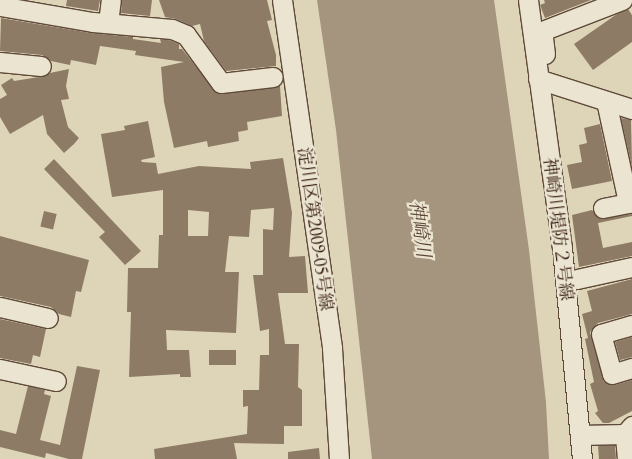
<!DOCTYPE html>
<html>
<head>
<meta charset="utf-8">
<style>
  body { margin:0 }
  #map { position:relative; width:632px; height:459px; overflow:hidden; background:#ded5b8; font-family:"EB Garamond","Noto Serif JP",serif }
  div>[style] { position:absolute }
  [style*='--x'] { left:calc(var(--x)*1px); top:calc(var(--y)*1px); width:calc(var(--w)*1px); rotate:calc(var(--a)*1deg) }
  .water>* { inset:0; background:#a5957e }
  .building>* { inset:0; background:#8d7b66; transform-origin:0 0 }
  .roads { filter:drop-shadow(1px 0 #5f4938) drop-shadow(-1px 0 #5f4938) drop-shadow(0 1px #5f4938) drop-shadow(0 -1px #5f4938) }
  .minor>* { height:19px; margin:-9.5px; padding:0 9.5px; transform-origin:9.5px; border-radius:9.5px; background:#eae4d1 }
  span { translate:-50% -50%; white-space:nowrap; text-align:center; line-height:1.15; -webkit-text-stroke:4.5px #eae4d1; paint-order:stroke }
  .street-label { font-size:18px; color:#351a0d }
  .water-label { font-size:19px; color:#5c4535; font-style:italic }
</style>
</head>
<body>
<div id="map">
  <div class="water">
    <i style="clip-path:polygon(317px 0,494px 0,529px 250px,546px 402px,549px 459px,372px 459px,336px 130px)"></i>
  </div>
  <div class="building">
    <i style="clip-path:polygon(67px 0,100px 0,98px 11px,66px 6px)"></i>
    <i style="clip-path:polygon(122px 0,152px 0,150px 16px,121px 13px)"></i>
    <i style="clip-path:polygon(159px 0,267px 0,272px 20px,267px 21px,276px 55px,276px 66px,226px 71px,204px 41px,200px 24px,192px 26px,176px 19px,165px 17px)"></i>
    <i style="clip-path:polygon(544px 0,591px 0,545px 18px,540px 5px,545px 3px)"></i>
    <i style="clip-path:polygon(628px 9px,632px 15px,632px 42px,593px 70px,574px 44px,617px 14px)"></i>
    <i style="clip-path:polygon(1px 18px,91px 33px,133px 37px,133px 39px,161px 43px,160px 39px,169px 40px,179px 44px,179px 49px,182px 49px,217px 93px,280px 86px,282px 116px,247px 122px,248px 130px,238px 132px,239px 141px,208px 147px,207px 141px,174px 148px,164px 102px,161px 67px,184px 62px,135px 55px,136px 51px,100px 46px,96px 65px,71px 60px,70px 65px,51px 61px,42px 55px,0 51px)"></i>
    <i style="clip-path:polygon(69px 69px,66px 86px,69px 99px,61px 100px,68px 127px,79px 138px,74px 144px,64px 153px,47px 134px,43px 115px,10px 134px,0 117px,0 99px,7px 95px,1px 85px,12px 78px,14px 81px,45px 76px,50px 73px)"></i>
    <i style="clip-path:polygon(621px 118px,631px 120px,632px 167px)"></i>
    <i style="clip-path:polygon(evenodd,148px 121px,155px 157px,141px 160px,142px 162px,156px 163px,158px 174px,199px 166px,251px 169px,250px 162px,283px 158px,292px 213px,289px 257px,305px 256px,308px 293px,278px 293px,285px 344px,299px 344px,298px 387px,302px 390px,302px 426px,284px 426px,284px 444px,234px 443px,237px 459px,155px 459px,154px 449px,247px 434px,248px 406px,243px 407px,243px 390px,259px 390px,260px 355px,269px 355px,269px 329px,260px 331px,253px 275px,263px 275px,263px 229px,273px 230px,274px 208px,251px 210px,249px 237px,229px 236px,225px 272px,239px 272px,236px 333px,166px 330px,167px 350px,189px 350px,191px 377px,180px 377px,180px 374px,129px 377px,131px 312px,127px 312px,128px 268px,158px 268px,159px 235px,163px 235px,163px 190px,112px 197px,101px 134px,125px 130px,124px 126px,148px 121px,188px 210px,209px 212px,208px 236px,188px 236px,188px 210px)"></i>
    <i style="clip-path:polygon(600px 124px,612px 181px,572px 189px,567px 165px,582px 162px,579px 145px,587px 143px,584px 128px)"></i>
    <i style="clip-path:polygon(54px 159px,141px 251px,125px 265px,99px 237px,105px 232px,44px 169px)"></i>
    <i style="clip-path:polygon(592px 210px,600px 219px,632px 214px,632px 216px,598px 223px,603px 248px,632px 242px,632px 256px,579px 267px,572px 215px)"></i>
    <i style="left:44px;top:211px;width:13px;height:16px;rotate:13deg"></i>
    <i style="clip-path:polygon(0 236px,89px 260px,81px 292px,76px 291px,71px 317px,59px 314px,51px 307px,0 296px)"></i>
    <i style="clip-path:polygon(632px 279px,632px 314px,598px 323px,590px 332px,604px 382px,615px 385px,632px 380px,632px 411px,609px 423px,603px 423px,595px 413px,598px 411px,590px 384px,594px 382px,585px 339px,588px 338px,582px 314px,592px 311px,587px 291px)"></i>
    <i style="clip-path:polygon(0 319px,46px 329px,40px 357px,33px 355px,31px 364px,0 358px)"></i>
    <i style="clip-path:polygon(632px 337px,632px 357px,620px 360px,615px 342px)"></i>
    <i style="left:209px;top:350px;width:27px;height:15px"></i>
    <i style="clip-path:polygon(77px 366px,100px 370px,82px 459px,69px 459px,46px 453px,45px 458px,0 447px,0 430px,16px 434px,28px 386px,45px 390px,44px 394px,51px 396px,40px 440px,60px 445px)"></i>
    <i style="left:615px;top:445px;width:14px;height:17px;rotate:86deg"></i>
    <i style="clip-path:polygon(319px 448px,320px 459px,288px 459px,288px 452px)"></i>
  </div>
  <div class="roads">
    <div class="minor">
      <i style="--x:282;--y:0;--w:352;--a:81.8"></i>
      <i style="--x:332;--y:348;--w:111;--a:86.4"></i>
      <i style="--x:528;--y:0;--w:250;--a:82.2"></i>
      <i style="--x:562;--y:248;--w:212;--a:84.6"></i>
      <i style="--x:0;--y:6;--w:94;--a:9.8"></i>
      <i style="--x:93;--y:22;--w:79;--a:5.1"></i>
      <i style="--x:172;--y:29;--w:15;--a:23"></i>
      <i style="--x:186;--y:35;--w:59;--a:53.9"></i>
      <i style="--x:221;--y:83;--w:52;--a:-6.6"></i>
      <i style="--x:108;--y:23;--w:23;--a:-83"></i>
      <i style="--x:545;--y:54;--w:23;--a:-97"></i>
      <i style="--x:542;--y:31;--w:86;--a:-21.2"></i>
      <i style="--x:0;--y:62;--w:41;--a:5.6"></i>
      <i style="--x:538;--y:79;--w:99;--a:17.7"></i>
      <i style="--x:606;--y:101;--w:98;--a:77.7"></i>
      <i style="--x:627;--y:197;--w:5;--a:-11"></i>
      <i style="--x:603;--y:208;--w:26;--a:-11"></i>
      <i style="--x:629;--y:203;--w:7;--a:-63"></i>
      <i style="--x:577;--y:279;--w:56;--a:-12.3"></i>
      <i style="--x:0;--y:307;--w:49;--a:12.9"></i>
      <i style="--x:632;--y:325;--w:32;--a:164"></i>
      <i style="--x:601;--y:334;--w:41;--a:74.6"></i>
      <i style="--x:612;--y:374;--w:21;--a:-17"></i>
      <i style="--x:0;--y:369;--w:57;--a:12.1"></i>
      <i style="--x:580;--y:435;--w:45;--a:-1.3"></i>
      <i style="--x:627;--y:459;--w:25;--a:-95"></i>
      <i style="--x:625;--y:434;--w:11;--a:-49"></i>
    </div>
  </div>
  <div class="street-label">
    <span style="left:315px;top:229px;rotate:82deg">淀川区第2009-05号線</span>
    <span style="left:558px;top:229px;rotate:83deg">神崎川堤防２号線</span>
  </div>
  <div class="water-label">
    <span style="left:420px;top:229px;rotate:82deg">神崎川</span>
  </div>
</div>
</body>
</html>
